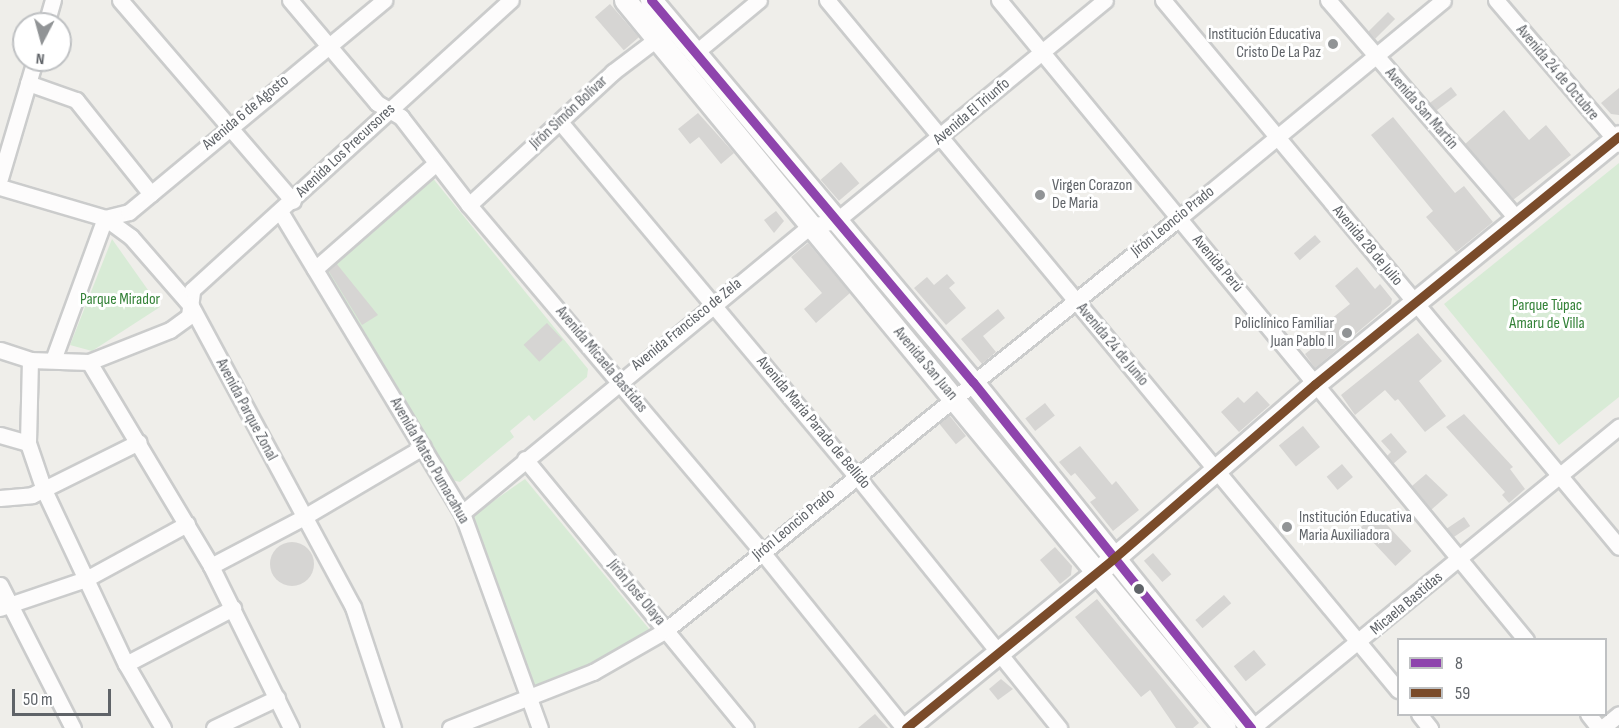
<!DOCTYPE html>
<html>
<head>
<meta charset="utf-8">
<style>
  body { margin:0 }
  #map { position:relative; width:1619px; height:728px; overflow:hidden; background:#efeeea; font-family:"Sofia Sans Condensed",sans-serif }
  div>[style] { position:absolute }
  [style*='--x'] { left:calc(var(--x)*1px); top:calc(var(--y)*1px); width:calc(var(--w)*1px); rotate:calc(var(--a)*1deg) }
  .green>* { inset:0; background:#d8ebd6 }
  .building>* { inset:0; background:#d6d5d3; transform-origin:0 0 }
  .round { border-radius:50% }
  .roads { filter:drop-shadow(2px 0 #cbcccc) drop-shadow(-2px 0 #cbcccc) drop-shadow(0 2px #cbcccc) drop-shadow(0 -2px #cbcccc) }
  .street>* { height:15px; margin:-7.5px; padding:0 7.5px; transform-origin:7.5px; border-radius:7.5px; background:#fdfcfc }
  .secondary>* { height:21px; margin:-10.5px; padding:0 10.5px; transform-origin:10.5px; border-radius:10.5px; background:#fdfcfc }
  .bus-1>* { height:9px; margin:-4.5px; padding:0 4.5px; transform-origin:4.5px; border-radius:4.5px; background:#8e44ad }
  .bus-2>* { height:9px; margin:-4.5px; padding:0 4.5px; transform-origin:4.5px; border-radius:4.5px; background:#7a4b2a }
  .dots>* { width:16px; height:16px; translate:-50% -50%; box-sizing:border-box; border:3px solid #fff; border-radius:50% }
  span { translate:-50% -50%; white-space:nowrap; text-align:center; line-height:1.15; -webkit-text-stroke:6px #fff; paint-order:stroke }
  .poi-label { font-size:16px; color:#5f6368 }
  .right { translate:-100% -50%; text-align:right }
  .left { translate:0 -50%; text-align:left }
  .street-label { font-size:16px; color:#5f6368 }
  .park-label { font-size:16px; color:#348238 }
  .legend { position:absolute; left:1397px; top:638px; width:210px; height:78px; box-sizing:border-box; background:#fff; border:2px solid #bfc1c3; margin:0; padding:8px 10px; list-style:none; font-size:18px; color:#5f6368 }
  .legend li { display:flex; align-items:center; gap:12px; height:30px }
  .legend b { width:30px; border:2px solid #bfc1c3 }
  .north { position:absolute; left:12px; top:12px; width:60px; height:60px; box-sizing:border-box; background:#fff; border:2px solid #bfc1c3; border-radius:50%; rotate:186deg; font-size:16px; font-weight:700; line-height:24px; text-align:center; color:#5f6368 }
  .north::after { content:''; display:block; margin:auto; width:21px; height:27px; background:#919496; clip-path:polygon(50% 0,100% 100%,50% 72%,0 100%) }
  .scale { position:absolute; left:12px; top:689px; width:99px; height:27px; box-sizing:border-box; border:3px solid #5f6368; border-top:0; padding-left:8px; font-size:18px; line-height:21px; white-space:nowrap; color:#5f6368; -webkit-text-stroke:4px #fff; paint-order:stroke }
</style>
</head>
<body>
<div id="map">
  <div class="green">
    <i style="clip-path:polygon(1619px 163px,1619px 397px,1559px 445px,1444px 304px)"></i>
    <i style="clip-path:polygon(431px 176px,588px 369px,587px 377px,534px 421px,529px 415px,510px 431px,514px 437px,460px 482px,452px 480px,325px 267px)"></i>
    <i style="clip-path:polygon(112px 239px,160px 307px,92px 351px,70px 345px)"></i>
    <i style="clip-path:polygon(525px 479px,650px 630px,603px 661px,532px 691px,469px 518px)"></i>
  </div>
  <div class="building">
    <i style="left:610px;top:4px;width:44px;height:20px;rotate:49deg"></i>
    <i style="left:1388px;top:12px;width:10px;height:28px;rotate:45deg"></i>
    <i style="left:1451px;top:87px;width:10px;height:27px;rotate:53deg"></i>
    <i style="clip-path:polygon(1619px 88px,1619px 115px,1611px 114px,1601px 103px)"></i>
    <i style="clip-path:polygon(1504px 110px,1529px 140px,1546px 125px,1571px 155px,1513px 200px,1465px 144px)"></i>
    <i style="clip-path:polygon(698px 113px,734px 153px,721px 164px,699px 137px,690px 144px,678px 129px)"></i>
    <i style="clip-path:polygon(1393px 117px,1455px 193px,1464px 186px,1493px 222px,1456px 252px,1426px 217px,1433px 211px,1371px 135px)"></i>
    <i style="left:841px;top:162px;width:28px;height:27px;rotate:49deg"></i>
    <i style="clip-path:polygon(776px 211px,784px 221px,774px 233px,764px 220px)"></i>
    <i style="left:1315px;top:235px;width:9px;height:28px;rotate:49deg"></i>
    <i style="clip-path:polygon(808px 243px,850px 293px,816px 323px,804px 309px,822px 293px,791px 257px)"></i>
    <i style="clip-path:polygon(336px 263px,378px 315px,362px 325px,328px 270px)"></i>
    <i style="clip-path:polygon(1357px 267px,1375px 289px,1380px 284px,1392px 299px,1391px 304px,1315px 368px,1305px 354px,1318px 344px,1311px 335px,1350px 304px,1335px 286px)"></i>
    <i style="clip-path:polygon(947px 274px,955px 283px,949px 288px,966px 308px,946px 325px,914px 288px,927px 277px,934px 285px)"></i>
    <i style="clip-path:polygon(998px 309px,1005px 318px,983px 336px,996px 352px,982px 364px,961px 339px)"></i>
    <i style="left:547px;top:323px;width:23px;height:32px;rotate:47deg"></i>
    <i style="clip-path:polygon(1418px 333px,1442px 361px,1419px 381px,1446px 416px,1425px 432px,1398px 399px,1395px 401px,1385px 390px,1355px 415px,1341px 395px)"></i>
    <i style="clip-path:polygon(1257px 391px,1270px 405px,1239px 432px,1221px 412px,1238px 397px,1244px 403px)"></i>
    <i style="left:1045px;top:403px;width:16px;height:25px;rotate:52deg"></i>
    <i style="clip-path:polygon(1464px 414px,1513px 467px,1510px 469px,1525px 489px,1509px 503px,1502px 495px,1505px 492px,1446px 427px)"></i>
    <i style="left:949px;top:415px;width:27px;height:13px;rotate:51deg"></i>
    <i style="left:1303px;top:426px;width:27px;height:31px;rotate:51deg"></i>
    <i style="clip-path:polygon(1391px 433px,1407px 452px,1393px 464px,1387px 456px,1391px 452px,1381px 441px)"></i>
    <i style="clip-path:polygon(1080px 446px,1112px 485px,1116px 481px,1139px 510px,1113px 531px,1090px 502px,1096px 498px,1075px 473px,1071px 476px,1059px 462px)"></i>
    <i style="left:1342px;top:464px;width:17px;height:20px;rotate:50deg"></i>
    <i style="clip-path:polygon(1426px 474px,1448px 495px,1431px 510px,1412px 486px)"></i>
    <i style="left:1376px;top:513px;width:52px;height:22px;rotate:47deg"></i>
    <i style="left:1464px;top:517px;width:11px;height:21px;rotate:56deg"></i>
    <i class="round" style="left:270px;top:542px;width:44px;height:44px"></i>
    <i style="clip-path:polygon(1055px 547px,1072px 566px,1071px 575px,1060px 584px,1040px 560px)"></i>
    <i style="left:1153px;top:553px;width:28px;height:12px;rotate:49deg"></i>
    <i style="left:1224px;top:595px;width:11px;height:38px;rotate:49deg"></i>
    <i style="clip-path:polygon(1097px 599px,1199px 723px,1193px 728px,1176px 728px,1150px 690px,1141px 697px,1075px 617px)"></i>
    <i style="left:1254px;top:650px;width:19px;height:26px;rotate:51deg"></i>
    <i style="clip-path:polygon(1001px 679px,1013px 689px,998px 700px,989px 689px)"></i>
    <i style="clip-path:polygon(875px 714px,888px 728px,858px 728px)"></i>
  </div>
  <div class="roads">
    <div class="street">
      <i style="--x:120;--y:0;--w:265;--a:49.3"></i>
      <i style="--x:290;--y:0;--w:135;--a:49.8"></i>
      <i style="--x:377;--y:103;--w:28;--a:30"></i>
      <i style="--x:401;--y:117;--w:111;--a:52.3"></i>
      <i style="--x:469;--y:205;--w:454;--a:49.8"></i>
      <i style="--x:762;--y:552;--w:226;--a:51.1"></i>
      <i style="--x:827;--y:0;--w:896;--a:50.39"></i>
      <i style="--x:999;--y:0;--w:829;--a:50.53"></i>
      <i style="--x:1163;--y:0;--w:712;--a:50.18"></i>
      <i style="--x:1328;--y:0;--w:288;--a:49.2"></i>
      <i style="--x:1496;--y:0;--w:189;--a:49.5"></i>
      <i style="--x:46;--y:24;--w:25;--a:-74"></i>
      <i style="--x:695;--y:53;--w:83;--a:-39.6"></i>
      <i style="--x:28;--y:83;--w:51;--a:19.5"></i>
      <i style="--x:76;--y:100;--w:120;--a:51.4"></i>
      <i style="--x:561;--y:123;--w:458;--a:50.1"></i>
      <i style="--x:855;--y:474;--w:326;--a:51.2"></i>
      <i style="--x:0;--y:178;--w:123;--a:-73.5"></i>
      <i style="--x:0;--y:187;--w:109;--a:16.4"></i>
      <i style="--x:105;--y:218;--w:32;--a:36"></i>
      <i style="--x:131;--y:237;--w:91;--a:49"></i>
      <i style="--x:191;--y:306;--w:342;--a:61.7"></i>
      <i style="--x:353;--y:607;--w:127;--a:71.7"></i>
      <i style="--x:469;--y:205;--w:196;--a:-42.7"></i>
      <i style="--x:613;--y:72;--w:63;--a:-37.2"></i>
      <i style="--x:281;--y:213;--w:350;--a:58.9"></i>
      <i style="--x:462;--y:513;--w:229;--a:70.1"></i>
      <i style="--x:105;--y:218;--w:25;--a:-14"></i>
      <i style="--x:129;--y:212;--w:332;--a:-39.7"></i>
      <i style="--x:315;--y:269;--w:159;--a:-41.2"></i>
      <i style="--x:0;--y:350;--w:32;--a:18"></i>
      <i style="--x:30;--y:360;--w:59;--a:1.9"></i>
      <i style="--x:89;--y:362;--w:238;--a:59.1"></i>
      <i style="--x:211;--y:566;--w:181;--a:63.7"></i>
      <i style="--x:30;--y:360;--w:83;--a:91.4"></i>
      <i style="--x:28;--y:443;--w:50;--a:71.2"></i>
      <i style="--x:44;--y:490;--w:192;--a:64.8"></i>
      <i style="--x:126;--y:664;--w:74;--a:60"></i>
      <i style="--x:53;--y:360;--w:151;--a:-69.9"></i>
      <i style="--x:89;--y:362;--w:87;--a:-21.6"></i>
      <i style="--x:170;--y:330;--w:24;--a:-36"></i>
      <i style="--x:189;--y:316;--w:26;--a:-83"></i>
      <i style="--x:192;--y:290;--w:431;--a:-42.3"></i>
      <i style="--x:0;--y:435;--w:29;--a:16"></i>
      <i style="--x:525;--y:459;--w:348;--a:50.6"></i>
      <i style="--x:0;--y:498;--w:32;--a:-5"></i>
      <i style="--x:32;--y:495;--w:119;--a:-26.4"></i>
      <i style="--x:462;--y:513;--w:451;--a:-39.5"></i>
      <i style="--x:810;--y:226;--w:26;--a:-11"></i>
      <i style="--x:836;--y:221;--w:348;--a:-39.4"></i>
      <i style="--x:211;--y:566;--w:105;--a:-27.8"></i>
      <i style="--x:304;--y:517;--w:138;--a:-30.5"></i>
      <i style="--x:0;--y:585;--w:161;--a:63"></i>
      <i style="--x:0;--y:608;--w:91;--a:-18.6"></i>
      <i style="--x:86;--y:579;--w:115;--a:-28.6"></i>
      <i style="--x:126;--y:664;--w:121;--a:-27.6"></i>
      <i style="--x:1419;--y:714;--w:18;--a:52"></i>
      <i style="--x:1588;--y:714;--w:18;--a:52"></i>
      <i style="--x:214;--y:728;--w:70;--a:-25.5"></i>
      <i style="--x:450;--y:728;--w:154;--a:-21.4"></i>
      <i style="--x:593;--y:672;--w:84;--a:-29.9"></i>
      <i style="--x:666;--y:630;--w:658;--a:-38.77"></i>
      <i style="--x:1179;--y:218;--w:342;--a:-39.5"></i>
      <i style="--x:1252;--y:728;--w:475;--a:-39.4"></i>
      <i style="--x:1602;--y:728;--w:22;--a:-39"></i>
    </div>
    <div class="secondary">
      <i style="--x:625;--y:0;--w:943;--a:50.51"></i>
      <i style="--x:651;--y:0;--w:500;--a:49.9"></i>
      <i style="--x:973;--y:382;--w:444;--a:51.2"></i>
      <i style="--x:906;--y:728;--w:267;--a:-39.2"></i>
      <i style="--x:1113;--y:559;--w:267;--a:-40.9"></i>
      <i style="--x:1315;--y:384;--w:392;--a:-39.2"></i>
    </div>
  </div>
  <div class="bus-1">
    <i style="--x:651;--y:0;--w:500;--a:49.9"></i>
    <i style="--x:973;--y:382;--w:444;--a:51.2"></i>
  </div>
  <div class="bus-2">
    <i style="--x:906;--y:728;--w:267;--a:-39.2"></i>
    <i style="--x:1113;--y:559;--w:267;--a:-40.9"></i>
    <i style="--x:1315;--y:384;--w:392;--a:-39.2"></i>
  </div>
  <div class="dots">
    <i style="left:1333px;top:44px;background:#919496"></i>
    <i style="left:1040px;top:195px;background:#919496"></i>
    <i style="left:1347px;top:333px;background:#919496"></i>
    <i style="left:1287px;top:527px;background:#919496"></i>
    <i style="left:1139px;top:589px;background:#5f6368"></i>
  </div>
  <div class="poi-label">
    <span class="right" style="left:1321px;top:44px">Institución Educativa<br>Cristo De La Paz</span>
    <span class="left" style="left:1052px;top:195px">Virgen Corazon<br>De Maria</span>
    <span class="right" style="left:1334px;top:333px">Policlínico Familiar<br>Juan Pablo II</span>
    <span class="left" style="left:1299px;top:527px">Institución Educativa<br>Maria Auxiliadora</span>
  </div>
  <div class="street-label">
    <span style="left:1557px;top:73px;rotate:50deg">Avenida 24 de Octubre</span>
    <span style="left:1421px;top:109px;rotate:49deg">Avenida San Martín</span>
    <span style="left:972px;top:112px;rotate:-40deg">Avenida El Triunfo</span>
    <span style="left:246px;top:113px;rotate:-40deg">Avenida 6 de Agosto</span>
    <span style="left:569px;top:113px;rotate:-43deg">Jirón Simón Bolívar</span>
    <span style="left:346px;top:151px;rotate:-43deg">Avenida Los Precursores</span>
    <span style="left:1173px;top:222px;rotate:-39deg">Jirón Leoncio Prado</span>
    <span style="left:1367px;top:246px;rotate:50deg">Avenida 28 de Julio</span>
    <span style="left:1217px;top:264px;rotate:50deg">Avenida Perú</span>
    <span style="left:687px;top:325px;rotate:-39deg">Avenida Francisco de Zela</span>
    <span style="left:1112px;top:345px;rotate:50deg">Avenida 24 de Junio</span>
    <span style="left:601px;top:360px;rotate:50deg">Avenida Micaela Bastidas</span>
    <span style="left:925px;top:364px;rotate:50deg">Avenida San Juan</span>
    <span style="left:246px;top:410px;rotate:62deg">Avenida Parque Zonal</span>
    <span style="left:813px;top:423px;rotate:50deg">Avenida María Parado de Bellido</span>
    <span style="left:429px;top:461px;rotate:60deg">Avenida Mateo Pumacahua</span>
    <span style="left:794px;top:525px;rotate:-40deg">Jirón Leoncio Prado</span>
    <span style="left:636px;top:593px;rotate:50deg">Jirón José Olaya</span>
    <span style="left:1407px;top:604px;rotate:-40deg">Micaela Bastidas</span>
  </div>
  <div class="park-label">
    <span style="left:120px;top:300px">Parque Mirador</span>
    <span style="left:1547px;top:315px">Parque Túpac<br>Amaru de Villa</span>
  </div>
  <ul class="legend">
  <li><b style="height:8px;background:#8e44ad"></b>8</li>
  <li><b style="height:8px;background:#7a4b2a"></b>59</li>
  </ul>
  <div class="north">N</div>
  <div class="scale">50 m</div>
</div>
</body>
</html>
